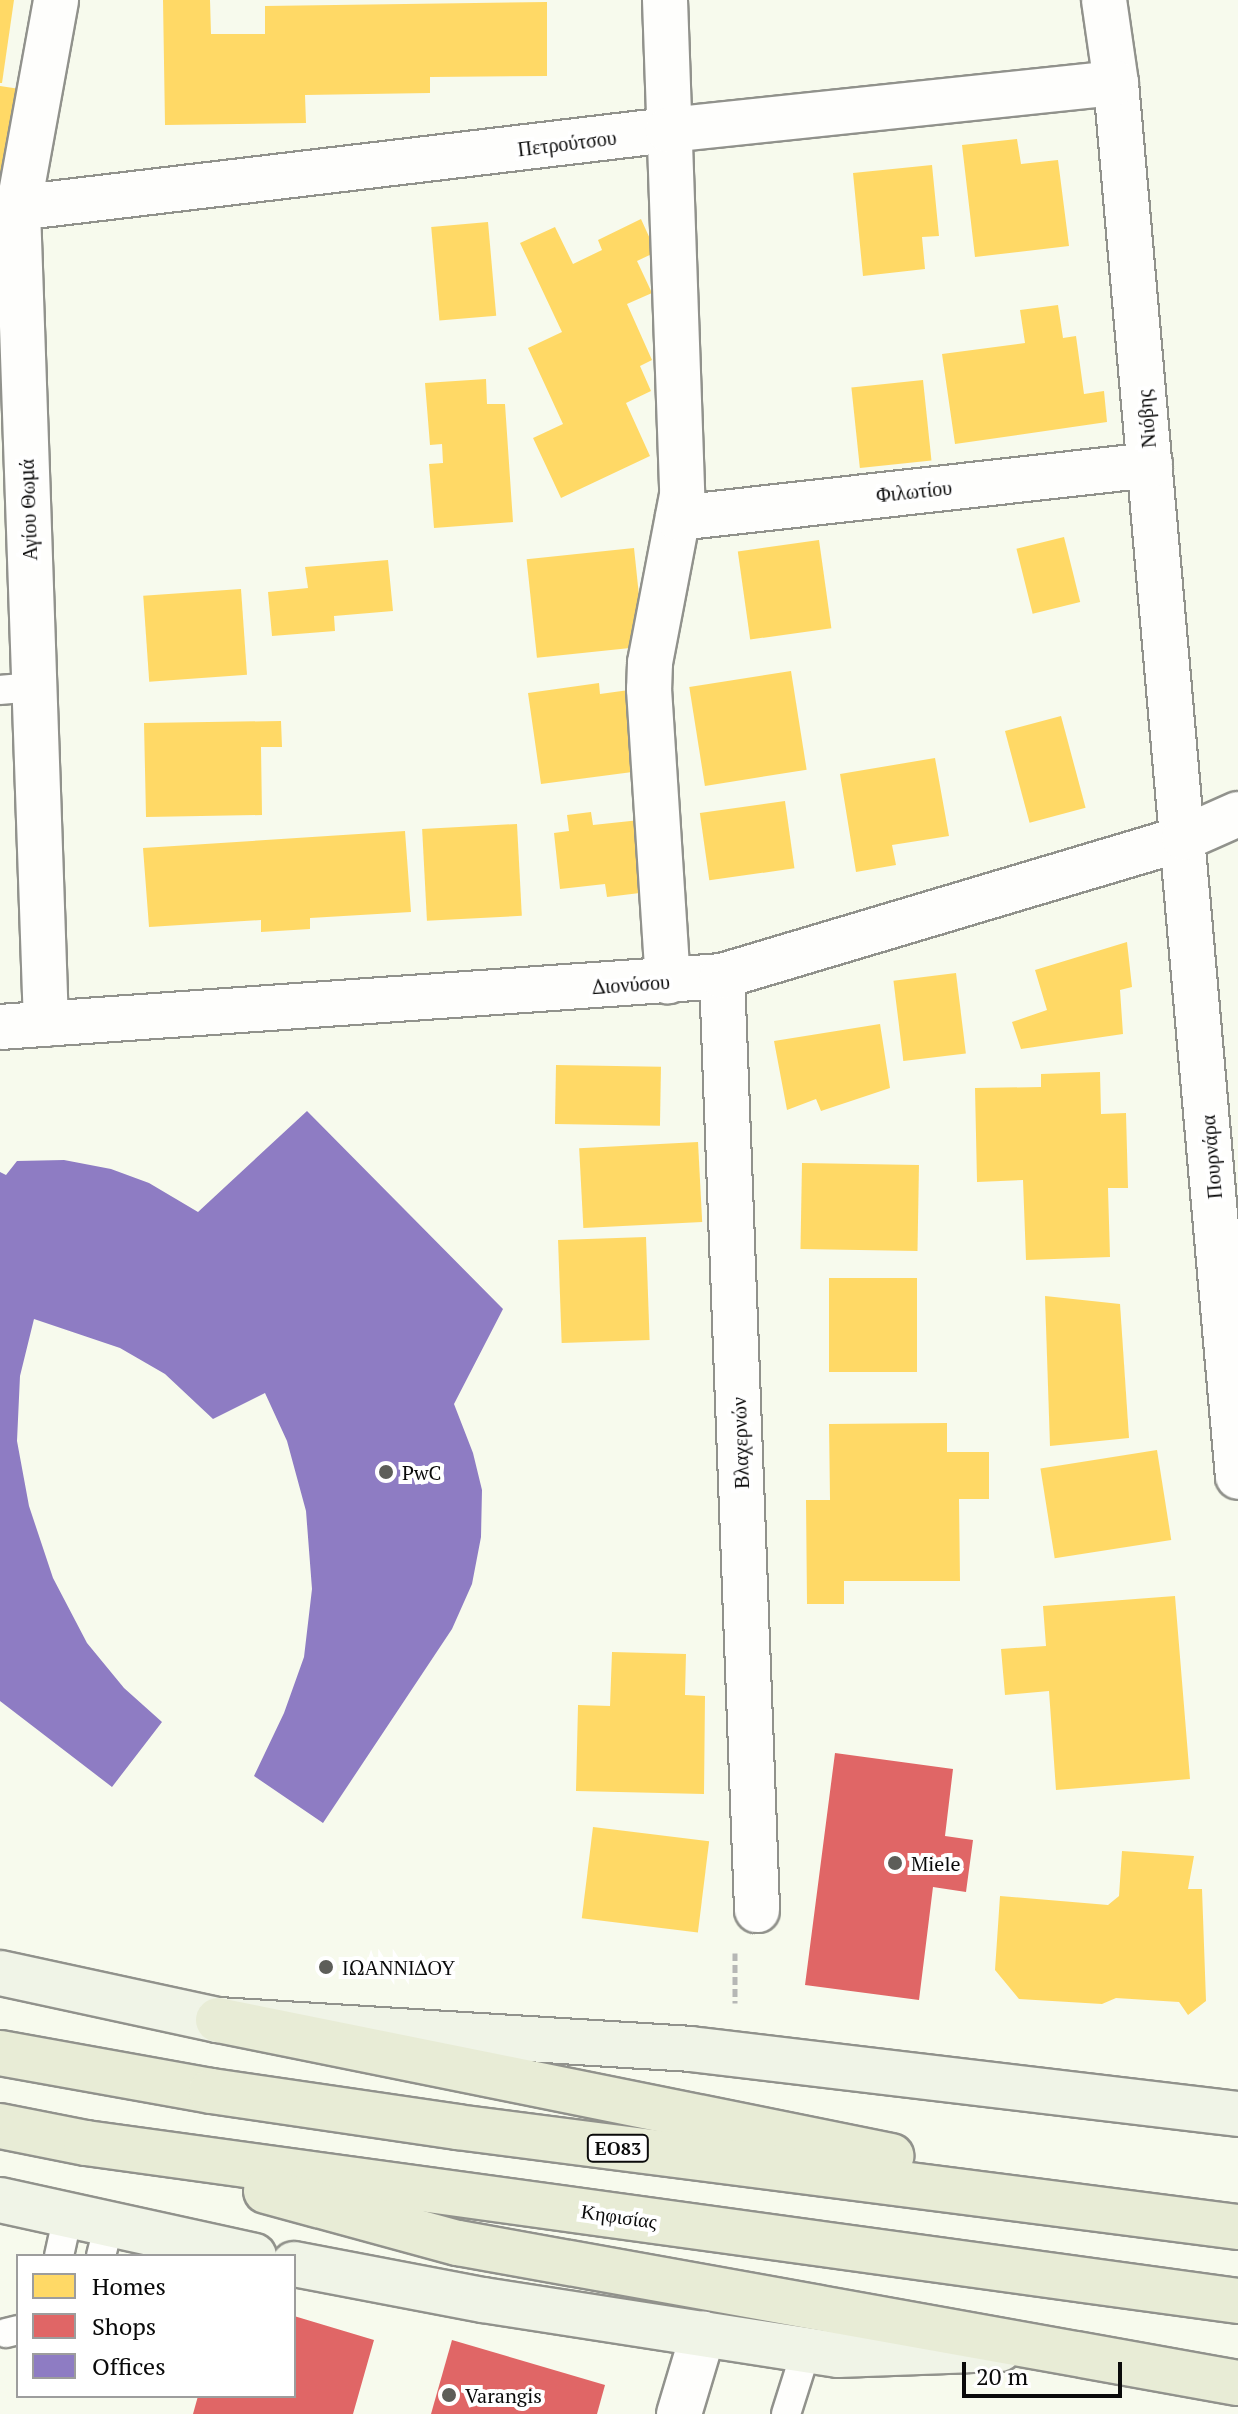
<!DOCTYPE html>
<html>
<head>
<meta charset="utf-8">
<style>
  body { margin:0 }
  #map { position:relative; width:1238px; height:2414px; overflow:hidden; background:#f7faed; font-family:"PT Serif",serif }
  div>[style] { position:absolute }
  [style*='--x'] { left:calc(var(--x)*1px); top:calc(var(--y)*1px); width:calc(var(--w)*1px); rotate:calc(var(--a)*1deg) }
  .homes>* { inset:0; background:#ffd966; transform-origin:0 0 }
  .shops>* { inset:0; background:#e06666 }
  .offices>* { inset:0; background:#8e7cc3 }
  .path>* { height:5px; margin-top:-2.5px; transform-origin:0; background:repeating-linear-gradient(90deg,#b6b7b5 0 8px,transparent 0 12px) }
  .roads { filter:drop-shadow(2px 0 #91928c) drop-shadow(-2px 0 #91928c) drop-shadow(0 2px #91928c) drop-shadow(0 -2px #91928c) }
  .lane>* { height:28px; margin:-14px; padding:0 14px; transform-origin:14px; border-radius:14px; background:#fefefc }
  .street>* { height:44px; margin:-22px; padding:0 22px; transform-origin:22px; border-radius:22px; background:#fefefc }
  .secondary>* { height:44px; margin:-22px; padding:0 22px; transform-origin:22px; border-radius:22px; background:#f0f4e7 }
  .primary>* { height:44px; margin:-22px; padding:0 22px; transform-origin:22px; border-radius:22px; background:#e8ecd6 }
  .dots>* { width:22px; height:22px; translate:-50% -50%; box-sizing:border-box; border:4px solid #fff; border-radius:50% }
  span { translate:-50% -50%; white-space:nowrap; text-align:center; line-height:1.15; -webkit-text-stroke:8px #fff; paint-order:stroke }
  .shield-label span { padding:2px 6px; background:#fff; border:2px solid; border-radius:6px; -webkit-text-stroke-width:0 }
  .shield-label { font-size:18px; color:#0a0a0a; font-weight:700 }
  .street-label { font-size:20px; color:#0a0a0a }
  .poi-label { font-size:20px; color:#0a0a0a }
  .left { translate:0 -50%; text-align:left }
  .legend { position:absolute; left:16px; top:2254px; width:280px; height:144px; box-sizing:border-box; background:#fff; border:2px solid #9d9d9d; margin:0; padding:10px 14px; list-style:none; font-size:24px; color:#0a0a0a }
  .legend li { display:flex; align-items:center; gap:16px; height:40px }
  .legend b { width:40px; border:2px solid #9d9d9d }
  .scale { position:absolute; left:962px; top:2362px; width:160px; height:36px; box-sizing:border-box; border:4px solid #0a0a0a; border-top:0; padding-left:10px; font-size:24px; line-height:28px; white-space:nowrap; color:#0a0a0a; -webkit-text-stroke:6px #fff; paint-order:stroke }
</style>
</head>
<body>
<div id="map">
  <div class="homes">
    <i style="clip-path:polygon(0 0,14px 0,2px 83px,0 83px)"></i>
    <i style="clip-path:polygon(163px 0,210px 0,211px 34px,265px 34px,265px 6px,547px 2px,547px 76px,430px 77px,430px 93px,305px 95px,306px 123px,165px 125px)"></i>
    <i style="clip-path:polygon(0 86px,33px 91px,20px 177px,0 174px)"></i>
    <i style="clip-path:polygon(1017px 139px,1021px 164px,1058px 160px,1069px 246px,975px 257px,962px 145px)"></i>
    <i style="clip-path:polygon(932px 165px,939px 236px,922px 237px,925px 269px,863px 276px,853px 173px)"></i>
    <i style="clip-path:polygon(641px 219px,656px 252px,637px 261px,652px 293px,627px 304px,652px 360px,640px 366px,651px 391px,626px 403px,650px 456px,561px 498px,533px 438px,563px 424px,528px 348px,562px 332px,520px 243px,555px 227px,573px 264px,602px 250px,598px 240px)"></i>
    <i style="left:488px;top:222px;width:94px;height:57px;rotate:85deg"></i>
    <i style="clip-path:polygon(1058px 305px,1063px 338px,1076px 336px,1084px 394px,1104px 391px,1107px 422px,955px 444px,942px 354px,1025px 343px,1020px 310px)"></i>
    <i style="clip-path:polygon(486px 379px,487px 404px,505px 404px,513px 522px,434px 528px,429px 464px,443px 463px,442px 444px,430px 445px,425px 383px)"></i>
    <i style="left:923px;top:380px;width:81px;height:72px;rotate:84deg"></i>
    <i style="left:1064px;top:537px;width:67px;height:49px;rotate:76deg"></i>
    <i style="left:819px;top:540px;width:89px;height:82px;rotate:82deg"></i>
    <i style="left:634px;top:548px;width:99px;height:108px;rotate:84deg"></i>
    <i style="clip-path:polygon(388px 560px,393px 611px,334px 616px,335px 631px,272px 636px,268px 592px,308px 588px,305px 567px)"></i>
    <i style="left:241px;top:589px;width:86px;height:98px;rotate:86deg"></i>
    <i style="left:791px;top:671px;width:100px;height:103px;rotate:81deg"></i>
    <i style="clip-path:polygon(599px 683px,600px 694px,629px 690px,640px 771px,541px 784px,528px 693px)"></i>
    <i style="left:1061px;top:716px;width:95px;height:58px;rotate:75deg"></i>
    <i style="clip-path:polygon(281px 721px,282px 747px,261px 747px,262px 815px,146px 817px,144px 723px)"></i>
    <i style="clip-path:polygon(935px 758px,949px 836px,892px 845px,896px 865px,856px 872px,840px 774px)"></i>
    <i style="left:785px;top:801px;width:68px;height:86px;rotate:82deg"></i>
    <i style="clip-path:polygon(591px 812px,593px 825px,640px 820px,648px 892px,607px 897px,605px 884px,560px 889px,554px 833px,569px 831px,567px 815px)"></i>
    <i style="left:517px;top:824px;width:92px;height:95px;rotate:87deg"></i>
    <i style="clip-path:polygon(405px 831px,411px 912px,310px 918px,310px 929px,261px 932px,261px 920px,149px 927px,143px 848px)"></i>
    <i style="clip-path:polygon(1127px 942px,1132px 987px,1120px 990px,1123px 1034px,1021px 1049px,1012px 1022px,1047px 1010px,1035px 970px)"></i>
    <i style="left:956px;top:973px;width:81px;height:63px;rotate:83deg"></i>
    <i style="clip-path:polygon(880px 1024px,890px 1088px,821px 1111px,816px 1099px,787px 1110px,774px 1041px)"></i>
    <i style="left:556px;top:1065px;width:105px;height:59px;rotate:1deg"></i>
    <i style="clip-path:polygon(1100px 1072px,1101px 1114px,1126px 1113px,1128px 1188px,1108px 1188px,1110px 1257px,1026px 1260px,1023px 1180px,977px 1182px,975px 1088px,1041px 1087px,1041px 1074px)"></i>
    <i style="left:698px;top:1142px;width:80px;height:119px;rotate:87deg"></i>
    <i style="left:802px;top:1163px;width:117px;height:86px;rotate:1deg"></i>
    <i style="left:646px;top:1237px;width:103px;height:88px;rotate:88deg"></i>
    <i style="left:829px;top:1278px;width:88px;height:94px"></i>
    <i style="clip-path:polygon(1045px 1296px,1120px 1304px,1129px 1438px,1050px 1446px)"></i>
    <i style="clip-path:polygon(947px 1423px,947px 1452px,989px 1452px,989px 1499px,959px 1499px,960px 1581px,844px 1581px,844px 1604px,807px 1604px,806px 1500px,830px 1500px,829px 1424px)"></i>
    <i style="left:1157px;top:1450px;width:91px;height:118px;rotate:81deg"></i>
    <i style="clip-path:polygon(1175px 1596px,1190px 1779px,1056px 1790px,1049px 1691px,1005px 1695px,1001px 1649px,1046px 1646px,1043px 1606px)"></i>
    <i style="clip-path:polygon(612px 1652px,686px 1654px,685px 1695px,705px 1696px,704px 1794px,576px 1791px,578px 1705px,610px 1706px)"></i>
    <i style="left:593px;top:1827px;width:117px;height:92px;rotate:7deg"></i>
    <i style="clip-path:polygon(1122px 1851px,1194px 1856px,1188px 1889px,1202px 1889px,1206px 2001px,1188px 2015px,1179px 2002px,1116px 1998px,1102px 2004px,1019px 1999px,995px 1970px,1000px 1896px,1108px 1905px,1119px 1896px)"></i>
  </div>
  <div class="shops">
    <i style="clip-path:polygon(835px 1753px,953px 1769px,945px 1836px,973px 1840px,966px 1892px,933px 1887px,919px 2000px,805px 1985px)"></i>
    <i style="clip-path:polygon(294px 2316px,374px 2340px,353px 2414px,193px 2414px,198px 2396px,294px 2396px)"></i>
    <i style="clip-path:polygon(452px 2340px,605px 2385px,597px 2414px,431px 2414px)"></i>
  </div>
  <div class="offices">
    <i style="clip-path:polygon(307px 1111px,503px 1309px,454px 1404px,473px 1453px,482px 1490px,481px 1537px,472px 1584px,452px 1629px,323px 1823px,254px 1776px,284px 1713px,304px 1657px,312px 1589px,306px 1511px,287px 1441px,265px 1393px,213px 1419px,165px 1374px,120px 1348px,34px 1319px,20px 1376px,17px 1441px,29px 1506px,53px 1578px,87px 1643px,124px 1688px,162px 1722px,112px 1787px,0 1701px,0 1172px,6px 1175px,17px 1161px,64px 1160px,111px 1169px,149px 1183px,198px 1212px)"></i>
  </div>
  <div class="path">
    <i style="--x:735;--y:1953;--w:50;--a:90"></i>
  </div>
  <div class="roads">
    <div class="lane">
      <i style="--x:0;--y:690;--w:34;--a:-5"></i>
      <i style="--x:59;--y:2256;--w:42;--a:-77.6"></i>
      <i style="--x:101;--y:2256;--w:32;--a:-76"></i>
      <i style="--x:6;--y:2333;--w:12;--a:-14"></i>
      <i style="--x:786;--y:2414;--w:66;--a:-72.4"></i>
    </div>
    <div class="street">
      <i style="--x:665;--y:0;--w:495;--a:88"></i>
      <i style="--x:682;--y:495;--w:171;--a:100.8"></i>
      <i style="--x:650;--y:663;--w:26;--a:92"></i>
      <i style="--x:649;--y:689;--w:293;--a:86.3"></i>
      <i style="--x:1104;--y:0;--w:84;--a:81.8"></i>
      <i style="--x:1116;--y:83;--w:1399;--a:85"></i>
      <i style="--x:0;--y:210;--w:673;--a:-6.83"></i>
      <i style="--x:668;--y:130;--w:450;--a:-6"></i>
      <i style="--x:678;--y:518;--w:475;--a:-6.4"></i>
      <i style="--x:722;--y:976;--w:935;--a:87.85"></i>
      <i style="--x:46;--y:1024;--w:814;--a:-91.97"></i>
      <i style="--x:18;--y:210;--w:213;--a:-79.7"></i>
      <i style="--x:0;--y:1027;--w:724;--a:-4.04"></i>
      <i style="--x:722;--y:976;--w:482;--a:-16.6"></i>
      <i style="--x:1184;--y:838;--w:59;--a:-24"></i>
      <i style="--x:679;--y:2414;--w:84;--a:-73.3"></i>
    </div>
    <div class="secondary">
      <i style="--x:0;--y:1973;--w:223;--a:12.2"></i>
      <i style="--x:218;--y:2020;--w:473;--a:3.5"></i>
      <i style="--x:690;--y:2049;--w:552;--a:6.76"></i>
      <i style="--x:0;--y:2200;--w:260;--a:12.4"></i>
      <i style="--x:294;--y:2264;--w:192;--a:10.8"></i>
      <i style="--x:483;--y:2300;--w:359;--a:8.8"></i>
      <i style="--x:838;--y:2355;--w:162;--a:-2.1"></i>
    </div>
    <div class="primary">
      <i style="--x:218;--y:2020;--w:687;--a:11.42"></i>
      <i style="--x:0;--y:2053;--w:214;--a:10.2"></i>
      <i style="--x:211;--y:2091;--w:249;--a:8.3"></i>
      <i style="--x:457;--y:2127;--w:787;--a:7.3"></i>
      <i style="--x:0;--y:2126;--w:88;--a:11.2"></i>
      <i style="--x:86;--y:2143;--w:1163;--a:7.81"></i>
      <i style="--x:266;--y:2191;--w:199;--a:15.2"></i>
      <i style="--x:458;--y:2243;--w:792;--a:10.18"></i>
    </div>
  </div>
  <div class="dots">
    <i style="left:386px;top:1472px;background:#5d5e59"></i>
    <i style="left:895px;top:1863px;background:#5d5e59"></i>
    <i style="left:326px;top:1967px;background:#5d5e59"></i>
    <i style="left:449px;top:2395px;background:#5d5e59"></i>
  </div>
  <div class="shield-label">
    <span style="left:618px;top:2148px">ΕΟ83</span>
  </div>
  <div class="street-label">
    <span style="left:567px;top:143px;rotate:-7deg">Πετρούτσου</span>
    <span style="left:1146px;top:419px;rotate:-95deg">Νιόβης</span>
    <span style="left:914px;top:491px;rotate:-6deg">Φιλωτίου</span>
    <span style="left:28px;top:510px;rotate:-92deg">Αγίου Θωμά</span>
    <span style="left:631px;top:984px;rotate:-4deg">Διονύσου</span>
    <span style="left:1211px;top:1157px;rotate:-95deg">Πουρνάρα</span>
    <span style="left:740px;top:1443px;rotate:-92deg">Βλαχερνών</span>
    <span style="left:619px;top:2216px;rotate:8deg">Κηφισίας</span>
  </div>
  <div class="poi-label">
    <span class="left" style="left:402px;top:1472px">PwC</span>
    <span class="left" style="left:911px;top:1863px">Miele</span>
    <span class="left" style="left:342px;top:1967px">ΙΩΑΝΝΙΔΟΥ</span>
    <span class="left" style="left:465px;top:2395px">Varangis</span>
  </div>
  <ul class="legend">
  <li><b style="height:22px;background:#ffd966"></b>Homes</li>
  <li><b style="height:22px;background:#e06666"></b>Shops</li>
  <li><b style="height:22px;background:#8e7cc3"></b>Offices</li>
  </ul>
  <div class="scale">20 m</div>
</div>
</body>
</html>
